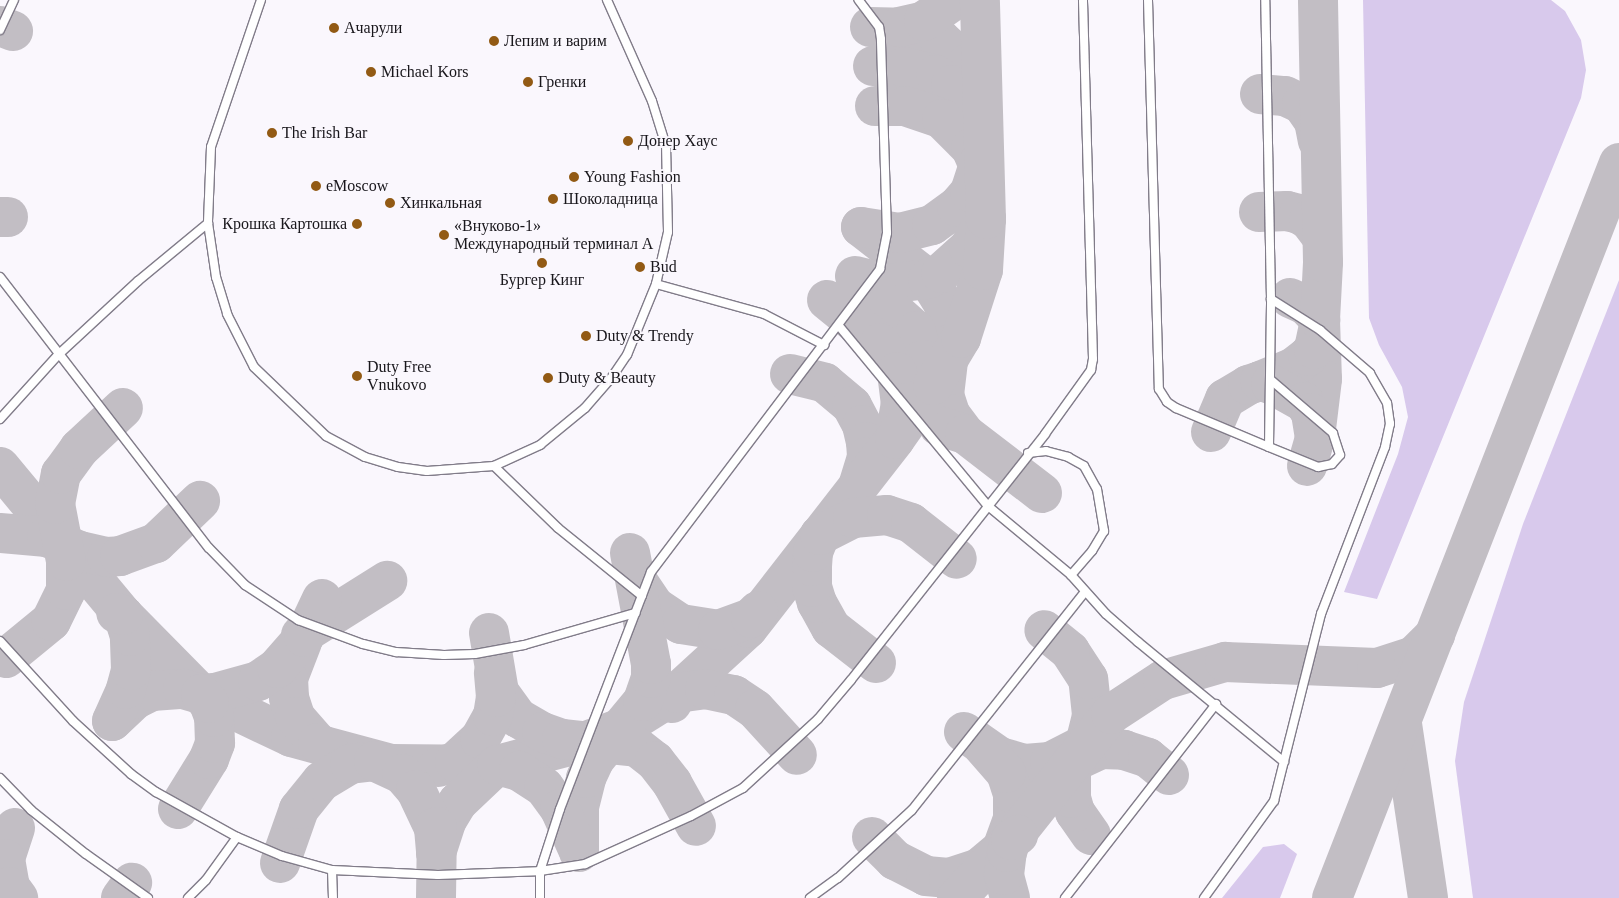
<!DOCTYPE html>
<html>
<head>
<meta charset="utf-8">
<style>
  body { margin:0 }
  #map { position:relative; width:1619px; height:898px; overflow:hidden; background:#faf7fd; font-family:"Times New Roman",serif }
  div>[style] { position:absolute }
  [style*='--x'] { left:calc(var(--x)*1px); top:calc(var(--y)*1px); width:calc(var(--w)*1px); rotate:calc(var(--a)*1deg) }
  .green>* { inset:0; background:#d8c9ec }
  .taxiway>* { height:40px; margin:-20px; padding:0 20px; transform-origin:20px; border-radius:20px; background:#c2bec4 }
  .roads { filter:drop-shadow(1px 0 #817c89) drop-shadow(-1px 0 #817c89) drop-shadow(0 1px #817c89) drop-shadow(0 -1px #817c89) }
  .service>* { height:8px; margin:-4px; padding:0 4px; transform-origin:4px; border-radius:4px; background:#fff }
  .dots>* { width:14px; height:14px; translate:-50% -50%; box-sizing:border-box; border:2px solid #faf7fd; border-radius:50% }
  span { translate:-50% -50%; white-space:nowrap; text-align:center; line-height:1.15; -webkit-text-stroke:4px #faf7fd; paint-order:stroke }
  .poi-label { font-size:16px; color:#19171c }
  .left { translate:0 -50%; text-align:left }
  .right { translate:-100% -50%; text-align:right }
</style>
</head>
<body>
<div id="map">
  <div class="green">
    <i style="clip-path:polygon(1363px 0,1551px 0,1565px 11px,1581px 40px,1586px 70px,1581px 98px,1377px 599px,1344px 592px,1398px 454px,1408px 417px,1402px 387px,1379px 345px,1369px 318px)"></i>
    <i style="clip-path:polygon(1619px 280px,1619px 898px,1473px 898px,1455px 761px,1464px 702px,1523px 524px)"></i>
    <i style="clip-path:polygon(1284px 844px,1297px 854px,1280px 898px,1222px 898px,1263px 847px)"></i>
  </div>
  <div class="taxiway">
    <i style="--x:0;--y:26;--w:14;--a:21"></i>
    <i style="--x:870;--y:27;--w:42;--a:1.4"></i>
    <i style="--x:912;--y:28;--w:29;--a:20"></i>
    <i style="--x:939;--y:38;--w:38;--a:43"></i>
    <i style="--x:967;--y:64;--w:36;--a:69"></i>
    <i style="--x:899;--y:27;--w:26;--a:-13"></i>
    <i style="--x:924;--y:21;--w:37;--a:-35"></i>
    <i style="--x:873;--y:66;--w:31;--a:2"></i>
    <i style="--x:904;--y:67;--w:33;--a:14"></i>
    <i style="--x:936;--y:75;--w:18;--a:34"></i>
    <i style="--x:951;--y:85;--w:46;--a:52.9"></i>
    <i style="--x:1260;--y:94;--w:25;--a:5"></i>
    <i style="--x:1285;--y:96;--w:19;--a:25"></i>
    <i style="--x:1302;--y:104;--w:21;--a:55"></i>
    <i style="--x:1314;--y:121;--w:20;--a:79"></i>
    <i style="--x:875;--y:106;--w:30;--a:0"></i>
    <i style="--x:905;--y:106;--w:39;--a:19"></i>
    <i style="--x:942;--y:119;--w:41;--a:45"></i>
    <i style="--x:971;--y:148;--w:28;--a:67"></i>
    <i style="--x:1259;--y:212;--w:28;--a:-2"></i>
    <i style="--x:1287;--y:211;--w:12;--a:14"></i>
    <i style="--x:1299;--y:214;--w:12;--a:31"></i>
    <i style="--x:1309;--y:220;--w:21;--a:53"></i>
    <i style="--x:0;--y:217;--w:8;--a:0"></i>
    <i style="--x:861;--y:227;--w:85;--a:37.8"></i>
    <i style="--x:928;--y:279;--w:31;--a:58"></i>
    <i style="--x:944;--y:305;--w:39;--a:81"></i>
    <i style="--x:950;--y:344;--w:51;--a:96.7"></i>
    <i style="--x:944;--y:395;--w:20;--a:72"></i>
    <i style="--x:950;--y:414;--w:25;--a:53"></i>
    <i style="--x:861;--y:227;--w:39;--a:9"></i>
    <i style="--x:900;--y:233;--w:33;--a:-14"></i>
    <i style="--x:932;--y:225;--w:31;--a:-36"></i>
    <i style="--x:957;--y:207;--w:20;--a:-49"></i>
    <i style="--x:970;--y:192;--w:35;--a:-72"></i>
    <i style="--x:855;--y:276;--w:33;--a:14"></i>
    <i style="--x:887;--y:284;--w:41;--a:-7"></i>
    <i style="--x:928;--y:279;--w:14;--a:-25"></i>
    <i style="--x:941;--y:273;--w:38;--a:-42"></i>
    <i style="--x:969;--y:248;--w:34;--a:-60"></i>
    <i style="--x:856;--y:277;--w:81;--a:42"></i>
    <i style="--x:916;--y:331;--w:30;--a:76"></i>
    <i style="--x:923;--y:360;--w:43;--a:95.3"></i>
    <i style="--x:1290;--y:298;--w:17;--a:24"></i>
    <i style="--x:1306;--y:305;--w:21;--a:47"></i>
    <i style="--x:1320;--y:320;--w:59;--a:88.1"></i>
    <i style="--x:1322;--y:379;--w:58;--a:96.9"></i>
    <i style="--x:827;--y:300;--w:68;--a:39.1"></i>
    <i style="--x:880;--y:343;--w:34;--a:60"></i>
    <i style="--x:897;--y:372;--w:31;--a:83"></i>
    <i style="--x:901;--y:403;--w:36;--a:100"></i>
    <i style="--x:790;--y:374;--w:36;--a:14"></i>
    <i style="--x:825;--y:383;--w:35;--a:40"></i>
    <i style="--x:852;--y:406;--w:21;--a:62"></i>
    <i style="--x:862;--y:425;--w:17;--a:77"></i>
    <i style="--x:866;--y:442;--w:15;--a:86"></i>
    <i style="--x:867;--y:457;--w:31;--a:107"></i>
    <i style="--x:1260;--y:381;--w:37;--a:-22"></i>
    <i style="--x:1294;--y:367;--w:18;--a:-38"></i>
    <i style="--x:1308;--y:356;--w:9;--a:-49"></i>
    <i style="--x:1314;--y:349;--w:30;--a:-78"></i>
    <i style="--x:1320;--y:320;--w:58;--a:-87"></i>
    <i style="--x:1323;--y:262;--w:262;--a:-91.1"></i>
    <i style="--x:939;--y:426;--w:27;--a:17"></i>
    <i style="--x:965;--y:434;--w:97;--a:37.5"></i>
    <i style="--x:1211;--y:432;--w:36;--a:-67"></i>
    <i style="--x:1225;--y:399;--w:27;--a:-31"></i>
    <i style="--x:1248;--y:385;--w:13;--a:-18"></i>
    <i style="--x:1260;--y:381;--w:11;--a:15"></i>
    <i style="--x:1271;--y:384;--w:38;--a:29"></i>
    <i style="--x:1304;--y:402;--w:13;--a:58"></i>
    <i style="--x:1311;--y:413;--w:25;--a:81"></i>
    <i style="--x:1315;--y:438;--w:29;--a:106"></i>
    <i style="--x:0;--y:467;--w:192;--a:50.3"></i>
    <i style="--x:123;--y:615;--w:111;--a:45.4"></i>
    <i style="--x:201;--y:694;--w:100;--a:25.5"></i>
    <i style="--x:291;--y:737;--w:104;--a:15.1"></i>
    <i style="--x:391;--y:764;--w:106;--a:0.5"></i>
    <i style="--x:497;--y:765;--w:87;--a:-14.7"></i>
    <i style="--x:581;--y:743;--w:43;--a:-20.6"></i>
    <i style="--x:621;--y:728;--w:66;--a:-32"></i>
    <i style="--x:677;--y:693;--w:96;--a:-42.5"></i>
    <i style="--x:748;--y:628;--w:239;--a:-52.1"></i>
    <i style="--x:895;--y:439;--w:66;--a:-54.9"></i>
    <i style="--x:933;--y:385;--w:55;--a:-59.2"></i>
    <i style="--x:961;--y:338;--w:71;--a:-72.1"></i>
    <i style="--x:983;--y:270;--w:51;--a:-86.6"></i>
    <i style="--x:986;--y:219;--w:219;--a:-91.6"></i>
    <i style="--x:0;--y:533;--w:47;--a:4.9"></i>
    <i style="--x:47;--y:537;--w:36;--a:23"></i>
    <i style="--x:80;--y:551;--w:28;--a:13"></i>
    <i style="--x:107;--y:557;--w:13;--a:-4"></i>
    <i style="--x:120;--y:556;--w:38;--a:-20"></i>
    <i style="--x:156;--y:543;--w:61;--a:-43.7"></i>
    <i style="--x:636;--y:579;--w:32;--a:56"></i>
    <i style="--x:654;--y:606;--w:32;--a:34"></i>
    <i style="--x:681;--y:624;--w:37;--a:9"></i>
    <i style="--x:718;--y:630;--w:35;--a:-20"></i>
    <i style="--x:751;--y:618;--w:10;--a:-45"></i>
    <i style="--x:489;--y:633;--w:60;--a:80.4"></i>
    <i style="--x:499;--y:692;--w:32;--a:54"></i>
    <i style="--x:518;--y:718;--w:28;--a:30"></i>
    <i style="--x:542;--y:732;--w:21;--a:19"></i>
    <i style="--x:562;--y:739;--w:75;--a:6.1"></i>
    <i style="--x:637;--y:747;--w:23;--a:38"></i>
    <i style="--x:655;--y:761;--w:28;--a:52"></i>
    <i style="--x:672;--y:783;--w:49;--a:60.8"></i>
    <i style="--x:301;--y:635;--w:102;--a:-32.1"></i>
    <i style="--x:302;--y:642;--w:39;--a:111"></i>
    <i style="--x:288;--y:678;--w:20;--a:87"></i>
    <i style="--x:289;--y:698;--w:20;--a:72"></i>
    <i style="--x:295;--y:717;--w:35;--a:49"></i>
    <i style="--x:318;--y:743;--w:11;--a:27"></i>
    <i style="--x:6;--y:658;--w:58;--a:-39.4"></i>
    <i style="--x:51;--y:621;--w:34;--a:-64"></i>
    <i style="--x:66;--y:590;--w:29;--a:-90"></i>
    <i style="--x:66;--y:561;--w:58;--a:-100.9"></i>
    <i style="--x:55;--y:504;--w:31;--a:-79"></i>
    <i style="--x:61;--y:474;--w:31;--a:-54"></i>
    <i style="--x:79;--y:449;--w:60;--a:-43"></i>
    <i style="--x:876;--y:663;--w:57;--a:-142.1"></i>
    <i style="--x:831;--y:628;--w:29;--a:-119"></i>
    <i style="--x:817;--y:603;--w:17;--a:-107"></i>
    <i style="--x:812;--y:587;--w:21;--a:-90"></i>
    <i style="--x:812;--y:566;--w:14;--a:-86"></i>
    <i style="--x:813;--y:552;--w:18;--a:-68"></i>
    <i style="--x:820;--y:535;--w:37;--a:-27"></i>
    <i style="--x:853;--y:518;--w:34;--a:-5"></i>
    <i style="--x:887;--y:515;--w:25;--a:18"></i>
    <i style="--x:911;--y:523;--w:58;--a:38"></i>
    <i style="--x:672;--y:703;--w:11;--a:-63"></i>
    <i style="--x:677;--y:693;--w:28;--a:-8"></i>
    <i style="--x:705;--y:689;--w:30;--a:12"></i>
    <i style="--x:734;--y:695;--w:25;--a:34"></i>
    <i style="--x:755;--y:709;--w:62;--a:47.6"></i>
    <i style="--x:112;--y:721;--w:33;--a:-43"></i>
    <i style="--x:136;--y:699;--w:18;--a:-27"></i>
    <i style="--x:152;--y:691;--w:31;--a:-4"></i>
    <i style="--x:183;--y:689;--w:19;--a:16"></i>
    <i style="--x:201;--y:694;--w:14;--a:-4"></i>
    <i style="--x:215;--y:693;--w:45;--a:-15.6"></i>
    <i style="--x:258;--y:681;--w:23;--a:-34"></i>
    <i style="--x:277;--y:668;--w:41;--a:-48.9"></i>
    <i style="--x:304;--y:637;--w:42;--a:-64.7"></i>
    <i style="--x:112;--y:721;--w:35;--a:-66"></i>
    <i style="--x:126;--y:689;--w:20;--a:-75"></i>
    <i style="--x:131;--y:670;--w:34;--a:-92"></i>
    <i style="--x:130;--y:636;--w:22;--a:-108"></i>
    <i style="--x:123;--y:615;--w:7;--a:-164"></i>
    <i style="--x:1402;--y:724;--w:176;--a:81.5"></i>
    <i style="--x:964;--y:732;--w:44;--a:34.8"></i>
    <i style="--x:1000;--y:757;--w:26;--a:16"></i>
    <i style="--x:1025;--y:764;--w:25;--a:-5"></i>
    <i style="--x:1050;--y:762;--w:39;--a:-27"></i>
    <i style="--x:1085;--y:744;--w:30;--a:-76"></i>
    <i style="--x:1092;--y:715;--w:36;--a:-96"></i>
    <i style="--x:1088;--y:679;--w:33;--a:-123"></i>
    <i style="--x:1070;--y:651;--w:33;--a:-141"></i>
    <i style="--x:438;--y:767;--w:18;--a:-16"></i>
    <i style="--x:455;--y:762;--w:34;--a:-43"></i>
    <i style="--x:480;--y:739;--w:26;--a:-61"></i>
    <i style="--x:493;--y:716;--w:19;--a:-81"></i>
    <i style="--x:496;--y:697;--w:24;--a:-95"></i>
    <i style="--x:178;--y:809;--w:59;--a:-58.2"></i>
    <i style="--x:209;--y:759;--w:17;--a:-69"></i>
    <i style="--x:215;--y:743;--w:26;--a:-92"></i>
    <i style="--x:214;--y:717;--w:15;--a:-110"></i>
    <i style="--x:209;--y:703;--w:12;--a:-132"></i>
    <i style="--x:15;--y:828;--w:33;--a:108"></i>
    <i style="--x:5;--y:859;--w:28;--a:80"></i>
    <i style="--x:10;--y:887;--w:14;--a:54"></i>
    <i style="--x:1091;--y:835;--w:28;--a:-125"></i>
    <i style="--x:1075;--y:812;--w:15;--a:-106"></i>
    <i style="--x:1071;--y:798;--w:35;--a:-90"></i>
    <i style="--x:1071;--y:763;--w:33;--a:-25"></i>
    <i style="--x:1101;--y:749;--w:23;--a:2"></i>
    <i style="--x:1124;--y:750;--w:25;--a:18"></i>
    <i style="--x:1148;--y:758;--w:27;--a:39"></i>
    <i style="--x:872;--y:837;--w:33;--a:45"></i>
    <i style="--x:895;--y:860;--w:35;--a:27"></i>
    <i style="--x:926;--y:876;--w:23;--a:5"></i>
    <i style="--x:949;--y:878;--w:32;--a:-18"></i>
    <i style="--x:979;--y:868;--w:30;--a:-40"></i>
    <i style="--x:1002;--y:849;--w:32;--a:-70"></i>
    <i style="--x:1013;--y:819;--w:25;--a:-90"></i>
    <i style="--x:1013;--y:794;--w:22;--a:-108"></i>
    <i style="--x:1006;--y:773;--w:35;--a:-131"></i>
    <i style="--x:579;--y:852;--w:45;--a:-90"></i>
    <i style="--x:579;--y:807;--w:30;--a:-76"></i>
    <i style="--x:586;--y:778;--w:21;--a:-65"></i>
    <i style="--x:595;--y:759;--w:75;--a:-50.4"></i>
    <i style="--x:643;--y:701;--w:24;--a:-71"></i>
    <i style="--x:651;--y:678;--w:14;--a:-90"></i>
    <i style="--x:651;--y:664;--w:113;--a:-100.7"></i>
    <i style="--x:436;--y:853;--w:35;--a:-72"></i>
    <i style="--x:447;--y:820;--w:21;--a:-59"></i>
    <i style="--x:458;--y:802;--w:54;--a:-43.5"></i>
    <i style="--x:497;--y:765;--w:23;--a:15"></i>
    <i style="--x:519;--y:771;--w:30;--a:33"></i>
    <i style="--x:544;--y:787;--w:27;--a:54"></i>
    <i style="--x:560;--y:809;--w:42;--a:65.9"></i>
    <i style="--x:280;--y:863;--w:57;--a:-70.6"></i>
    <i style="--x:299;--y:809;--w:36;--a:-51"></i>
    <i style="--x:322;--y:781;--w:33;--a:-31"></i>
    <i style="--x:350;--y:764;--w:24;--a:-7"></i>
    <i style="--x:374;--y:761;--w:31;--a:25"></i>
    <i style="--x:402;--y:774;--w:21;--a:49"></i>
    <i style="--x:416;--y:790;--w:42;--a:64.7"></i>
    <i style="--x:434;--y:828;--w:25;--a:85"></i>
    <i style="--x:121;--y:898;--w:19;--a:-54"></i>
    <i style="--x:436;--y:898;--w:71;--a:-89.2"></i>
    <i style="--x:957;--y:898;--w:79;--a:-47"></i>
    <i style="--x:1011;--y:840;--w:161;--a:-51.6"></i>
    <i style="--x:1111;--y:714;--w:62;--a:-33.2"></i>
    <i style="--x:1163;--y:680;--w:65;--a:-16.2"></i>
    <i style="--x:1225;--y:662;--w:152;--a:2.3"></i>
    <i style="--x:1377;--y:668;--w:39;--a:-18"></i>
    <i style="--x:1414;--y:656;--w:30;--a:-45"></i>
    <i style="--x:1010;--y:898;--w:24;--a:-105"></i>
    <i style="--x:1004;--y:875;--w:23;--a:-83"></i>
    <i style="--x:1007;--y:852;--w:13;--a:-72"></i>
    <i style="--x:1011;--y:840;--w:9;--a:-36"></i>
    <i style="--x:1332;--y:898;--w:789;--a:-68.67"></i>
  </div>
  <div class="roads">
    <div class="service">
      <i style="--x:261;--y:0;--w:155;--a:108.8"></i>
      <i style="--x:211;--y:147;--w:76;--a:92.3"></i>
      <i style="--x:208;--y:223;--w:55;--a:81.6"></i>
      <i style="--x:216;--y:277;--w:39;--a:73"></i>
      <i style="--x:227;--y:314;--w:59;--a:63"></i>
      <i style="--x:254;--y:367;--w:100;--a:43.8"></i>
      <i style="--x:326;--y:436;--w:44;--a:28.3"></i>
      <i style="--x:365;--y:457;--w:34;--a:17"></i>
      <i style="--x:398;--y:467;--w:29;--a:8"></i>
      <i style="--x:427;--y:471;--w:67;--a:-4.3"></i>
      <i style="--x:494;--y:466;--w:51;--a:-24.5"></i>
      <i style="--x:540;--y:445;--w:58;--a:-39.4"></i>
      <i style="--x:585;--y:408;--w:41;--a:-48.9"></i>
      <i style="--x:612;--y:377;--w:27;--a:-56"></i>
      <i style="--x:627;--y:355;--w:77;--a:-67.8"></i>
      <i style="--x:656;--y:284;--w:53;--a:-77"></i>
      <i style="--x:668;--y:232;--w:86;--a:-91.3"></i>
      <i style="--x:666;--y:146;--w:47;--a:-107.3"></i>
      <i style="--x:652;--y:101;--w:111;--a:-114"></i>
      <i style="--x:1148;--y:0;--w:389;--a:88.4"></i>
      <i style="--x:1159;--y:389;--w:15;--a:58"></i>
      <i style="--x:1167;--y:402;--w:11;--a:34"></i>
      <i style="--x:1176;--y:408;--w:101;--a:22.8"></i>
      <i style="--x:1269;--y:447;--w:148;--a:-89.2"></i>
      <i style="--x:1271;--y:299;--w:299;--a:-91.1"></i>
      <i style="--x:0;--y:30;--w:33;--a:-65"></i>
      <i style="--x:0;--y:277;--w:342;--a:52.4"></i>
      <i style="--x:209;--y:548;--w:52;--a:45.8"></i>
      <i style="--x:245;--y:585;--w:64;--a:33.4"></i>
      <i style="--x:298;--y:620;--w:69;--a:20.3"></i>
      <i style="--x:363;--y:644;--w:34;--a:14"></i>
      <i style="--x:396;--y:652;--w:48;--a:3.6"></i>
      <i style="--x:444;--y:655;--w:31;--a:-2"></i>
      <i style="--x:475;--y:654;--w:50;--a:-10.4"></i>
      <i style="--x:524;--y:645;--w:116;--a:-16.1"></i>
      <i style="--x:656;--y:284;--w:112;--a:15.5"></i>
      <i style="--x:764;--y:314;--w:68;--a:27.3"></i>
      <i style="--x:839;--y:326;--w:234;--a:50.4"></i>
      <i style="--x:988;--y:506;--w:108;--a:39.7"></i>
      <i style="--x:1071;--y:575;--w:52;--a:48.1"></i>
      <i style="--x:1106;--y:614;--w:43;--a:41.2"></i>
      <i style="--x:1138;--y:642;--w:189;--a:39.4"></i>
      <i style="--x:0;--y:419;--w:86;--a:-47.8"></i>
      <i style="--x:58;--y:355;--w:109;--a:-42.8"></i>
      <i style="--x:138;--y:281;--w:91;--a:-39.6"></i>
      <i style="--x:1269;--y:447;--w:53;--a:22.2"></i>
      <i style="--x:1318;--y:467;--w:14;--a:-12"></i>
      <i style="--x:1332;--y:464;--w:12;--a:-48"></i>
      <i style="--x:1340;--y:455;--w:23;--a:-108"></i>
      <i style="--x:1333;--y:433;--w:82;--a:-139.5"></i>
      <i style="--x:1028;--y:453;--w:18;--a:-6"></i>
      <i style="--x:1046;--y:451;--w:23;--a:15"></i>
      <i style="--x:1068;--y:457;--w:18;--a:29"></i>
      <i style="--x:1084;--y:466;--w:26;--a:61"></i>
      <i style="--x:1097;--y:489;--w:43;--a:80.5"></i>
      <i style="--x:1104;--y:531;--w:23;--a:121"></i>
      <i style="--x:1092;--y:551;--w:32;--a:131"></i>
      <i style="--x:494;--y:466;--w:89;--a:44.1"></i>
      <i style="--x:558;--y:528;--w:108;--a:39"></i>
      <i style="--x:0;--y:641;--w:108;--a:47.6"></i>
      <i style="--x:73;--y:721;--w:79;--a:42.4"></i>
      <i style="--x:131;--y:774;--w:31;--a:36"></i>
      <i style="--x:156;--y:792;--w:93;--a:29.1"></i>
      <i style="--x:237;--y:837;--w:49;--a:22.9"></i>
      <i style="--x:282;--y:856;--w:52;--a:15.6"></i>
      <i style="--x:332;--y:870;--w:106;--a:2.7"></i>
      <i style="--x:438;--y:875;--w:102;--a:-2.2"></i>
      <i style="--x:540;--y:871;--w:46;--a:-8.8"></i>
      <i style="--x:585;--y:864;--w:116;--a:-24.4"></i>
      <i style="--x:691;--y:816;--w:59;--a:-28.3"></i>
      <i style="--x:743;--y:788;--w:102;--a:-42.6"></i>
      <i style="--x:818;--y:719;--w:51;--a:-49.8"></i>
      <i style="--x:851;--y:680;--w:313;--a:-51.7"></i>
      <i style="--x:1045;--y:434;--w:79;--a:-54.3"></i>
      <i style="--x:1091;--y:370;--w:11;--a:-80"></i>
      <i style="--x:1093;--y:359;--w:359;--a:-91.6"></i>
      <i style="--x:0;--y:778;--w:45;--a:45.9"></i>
      <i style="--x:31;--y:810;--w:70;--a:38.7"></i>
      <i style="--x:86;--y:854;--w:76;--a:35.4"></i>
      <i style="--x:332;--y:870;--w:28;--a:88"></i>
      <i style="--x:188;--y:898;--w:25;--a:-45"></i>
      <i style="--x:206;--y:880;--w:53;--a:-54.2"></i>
      <i style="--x:540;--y:898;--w:27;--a:-90"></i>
      <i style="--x:540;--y:871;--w:65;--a:-72.1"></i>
      <i style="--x:560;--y:809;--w:254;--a:-69"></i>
      <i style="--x:651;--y:572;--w:380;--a:-52.9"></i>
      <i style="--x:880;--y:269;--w:37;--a:-79"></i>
      <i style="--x:887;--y:233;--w:194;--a:-91.8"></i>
      <i style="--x:881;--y:39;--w:12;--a:-99"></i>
      <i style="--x:879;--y:27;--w:34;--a:-127"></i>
      <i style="--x:810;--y:898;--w:34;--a:-36"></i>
      <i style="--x:838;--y:878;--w:100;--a:-42.6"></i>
      <i style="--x:912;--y:810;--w:278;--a:-51.6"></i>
      <i style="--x:1065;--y:898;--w:246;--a:-52.1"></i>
      <i style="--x:1204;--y:898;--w:120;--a:-54.2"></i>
      <i style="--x:1274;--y:801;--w:193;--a:-75.9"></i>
      <i style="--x:1321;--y:614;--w:179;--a:-69"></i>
      <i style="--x:1385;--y:447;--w:24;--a:-78"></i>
      <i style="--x:1390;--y:424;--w:21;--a:-98"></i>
      <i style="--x:1387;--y:403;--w:34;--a:-120"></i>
      <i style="--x:1370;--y:373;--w:66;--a:-139.3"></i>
      <i style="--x:1320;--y:330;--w:58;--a:-147.7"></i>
    </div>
  </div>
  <div class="dots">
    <i style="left:334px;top:28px;background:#925a14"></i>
    <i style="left:494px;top:41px;background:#925a14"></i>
    <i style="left:371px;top:72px;background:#925a14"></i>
    <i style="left:528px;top:82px;background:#925a14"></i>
    <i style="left:272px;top:133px;background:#925a14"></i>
    <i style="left:628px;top:141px;background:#925a14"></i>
    <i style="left:574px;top:177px;background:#925a14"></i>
    <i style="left:316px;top:186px;background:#925a14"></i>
    <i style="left:553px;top:199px;background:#925a14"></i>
    <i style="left:390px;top:203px;background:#925a14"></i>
    <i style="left:357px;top:224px;background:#925a14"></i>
    <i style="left:444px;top:235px;background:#925a14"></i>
    <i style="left:542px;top:263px;background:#925a14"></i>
    <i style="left:640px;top:267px;background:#925a14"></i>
    <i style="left:586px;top:336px;background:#925a14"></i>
    <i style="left:357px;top:376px;background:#925a14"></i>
    <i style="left:548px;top:378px;background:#925a14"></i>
  </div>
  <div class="poi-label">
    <span class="left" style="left:344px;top:28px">Ачарули</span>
    <span class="left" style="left:504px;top:41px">Лепим и варим</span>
    <span class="left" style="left:381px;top:72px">Michael Kors</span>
    <span class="left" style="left:538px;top:82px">Гренки</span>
    <span class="left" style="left:282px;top:133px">The Irish Bar</span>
    <span class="left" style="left:638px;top:141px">Донер Хаус</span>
    <span class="left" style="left:584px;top:177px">Young Fashion</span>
    <span class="left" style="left:326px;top:186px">eMoscow</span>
    <span class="left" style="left:563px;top:199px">Шоколадница</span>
    <span class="left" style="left:400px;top:203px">Хинкальная</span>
    <span class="right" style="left:347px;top:224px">Крошка Картошка</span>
    <span class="left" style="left:454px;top:235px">«Внуково-1»<br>Международный терминал А</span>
    <span class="left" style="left:650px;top:267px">Bud</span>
    <span style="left:542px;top:280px">Бургер Кинг</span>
    <span class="left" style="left:596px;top:336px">Duty &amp; Trendy</span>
    <span class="left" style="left:367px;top:376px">Duty Free<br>Vnukovo</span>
    <span class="left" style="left:558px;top:378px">Duty &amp; Beauty</span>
  </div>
</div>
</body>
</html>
